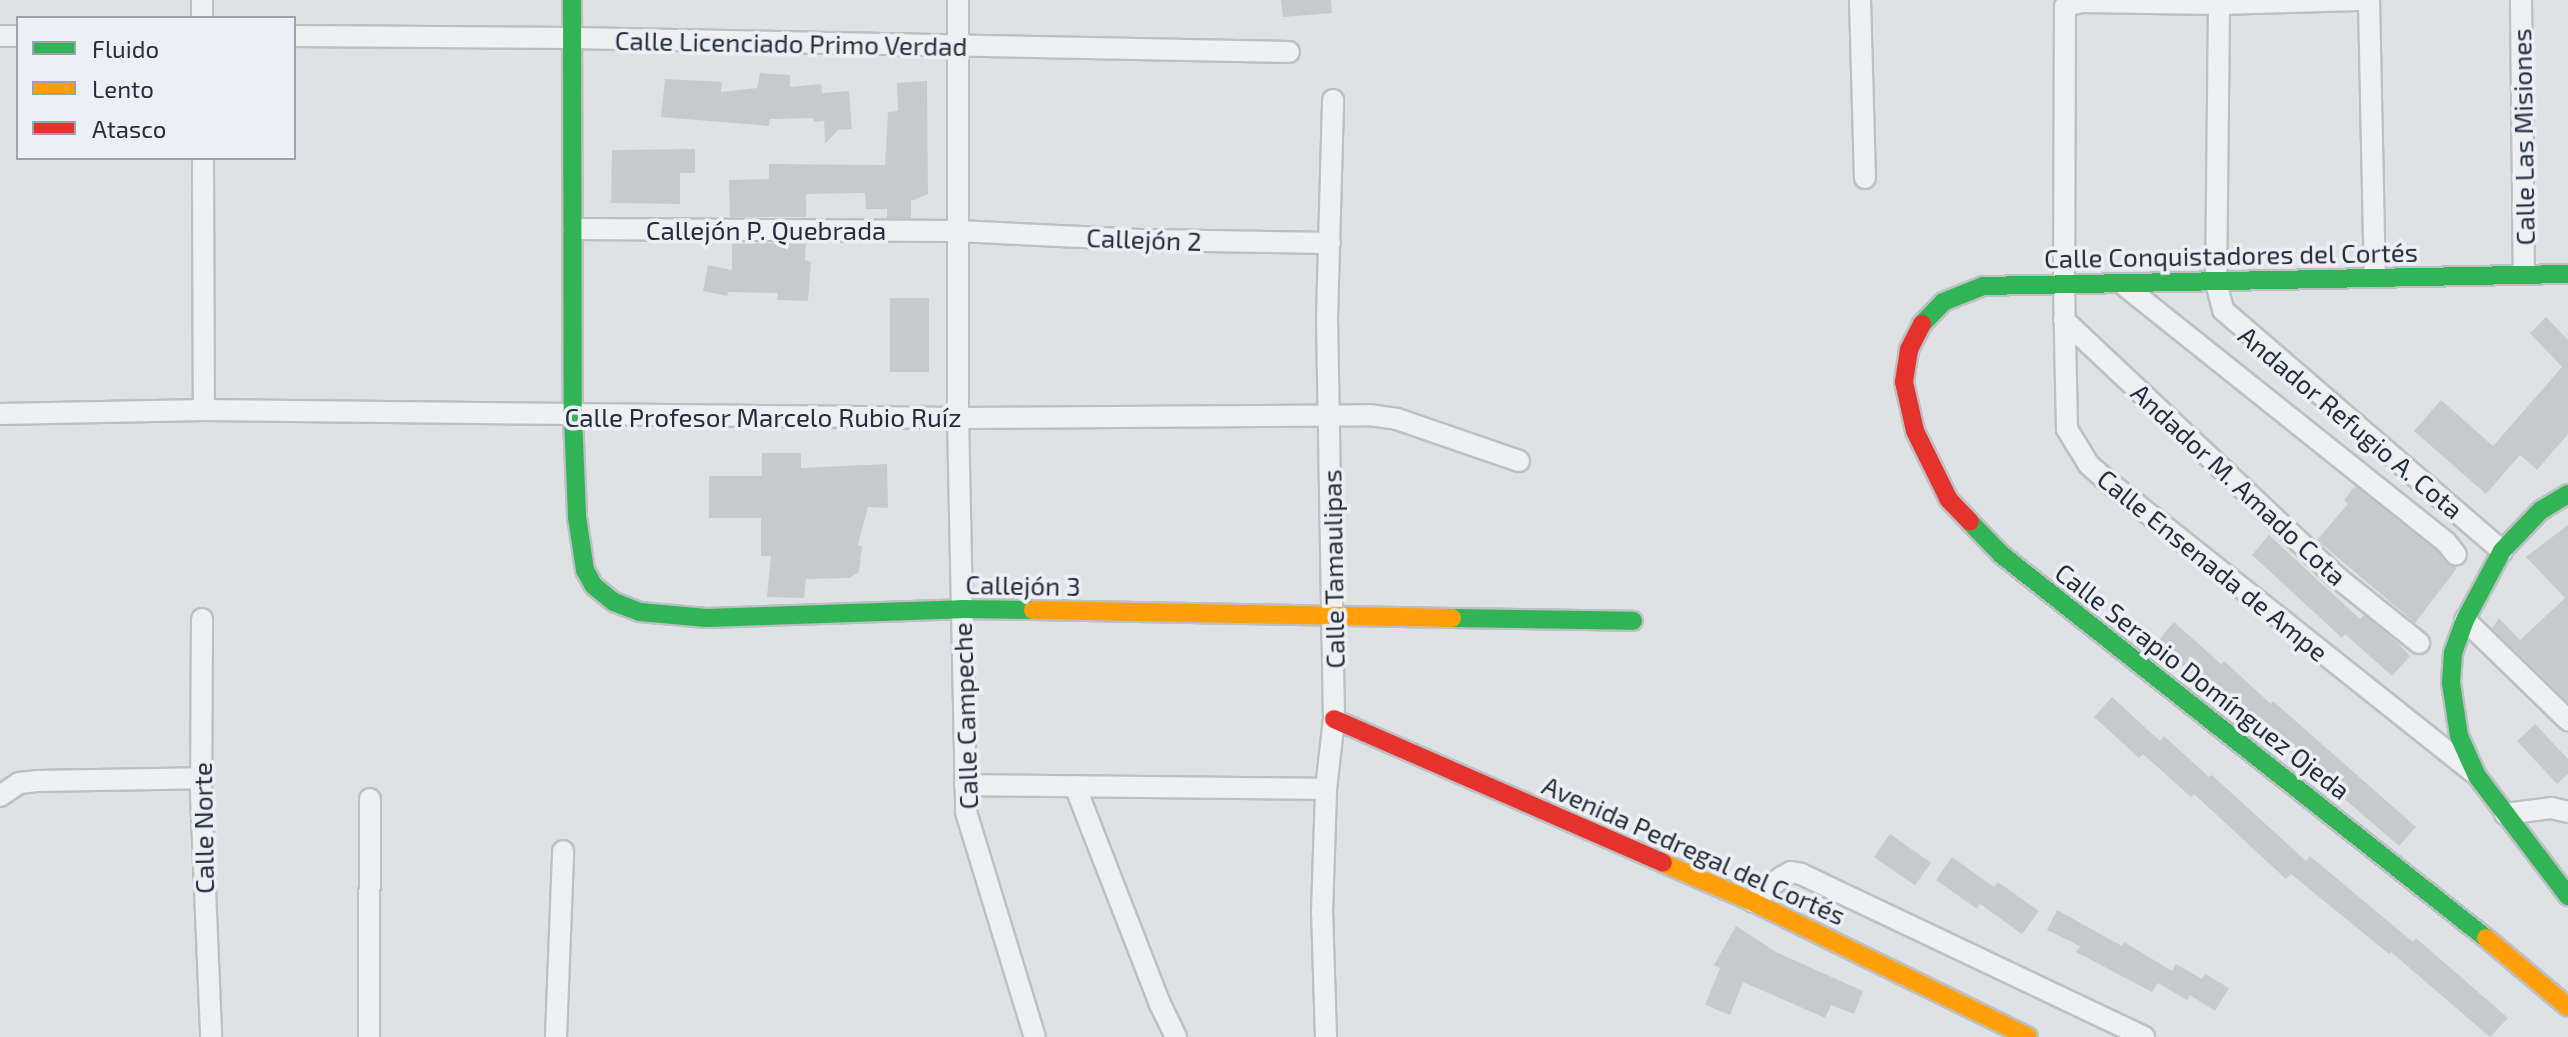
<!DOCTYPE html>
<html>
<head>
<meta charset="utf-8">
<style>
  body { margin:0 }
  #map { position:relative; width:2568px; height:1037px; overflow:hidden; background:#dfe2e5; font-family:"Exo 2",sans-serif }
  div>[style] { position:absolute }
  [style*='--x'] { left:calc(var(--x)*1px); top:calc(var(--y)*1px); width:calc(var(--w)*1px); rotate:calc(var(--a)*1deg) }
  .building>* { inset:0; background:#c7cacd; transform-origin:0 0 }
  .roads { filter:drop-shadow(2px 0 #bdc0c3) drop-shadow(-2px 0 #bdc0c3) drop-shadow(0 2px #bdc0c3) drop-shadow(0 -2px #bdc0c3) }
  .street>* { height:20px; margin:-10px; padding:0 10px; transform-origin:10px; border-radius:10px; background:#eff0f1 }
  .fast>* { height:18px; margin:-9px; padding:0 9px; transform-origin:9px; border-radius:9px; background:#30b455 }
  .slow>* { height:18px; margin:-9px; padding:0 9px; transform-origin:9px; border-radius:9px; background:#ff9f0a }
  .jam>* { height:18px; margin:-9px; padding:0 9px; transform-origin:9px; border-radius:9px; background:#e5322d }
  span { translate:-50% -50%; white-space:nowrap; text-align:center; line-height:1.15; -webkit-text-stroke:7px #ecf0f5; paint-order:stroke }
  .street-label { font-size:26px; color:#262e3e }
  .legend { position:absolute; left:16px; top:16px; width:280px; height:144px; box-sizing:border-box; background:#ecf0f5; border:2px solid #9da2ac; margin:0; padding:10px 14px; list-style:none; font-size:24px; color:#262e3e }
  .legend li { display:flex; align-items:center; gap:16px; height:40px }
  .legend b { width:40px; border:2px solid #9da2ac }
</style>
</head>
<body>
<div id="map">
  <div class="building">
    <i style="clip-path:polygon(1281px 0,1331px 0,1332px 13px,1283px 17px)"></i>
    <i style="clip-path:polygon(760px 73px,790px 75px,790px 87px,821px 84px,822px 93px,849px 91px,852px 129px,838px 130px,825px 144px,824px 121px,814px 122px,814px 118px,770px 119px,769px 126px,661px 117px,665px 79px,722px 82px,721px 92px,757px 88px)"></i>
    <i style="clip-path:polygon(927px 81px,928px 194px,911px 201px,911px 218px,887px 218px,887px 209px,866px 209px,865px 193px,806px 194px,806px 217px,730px 217px,729px 180px,769px 179px,769px 164px,885px 165px,888px 112px,898px 111px,897px 83px)"></i>
    <i style="clip-path:polygon(695px 149px,695px 173px,680px 173px,680px 204px,611px 203px,612px 150px)"></i>
    <i style="clip-path:polygon(732px 243px,806px 243px,805px 260px,811px 262px,808px 301px,777px 300px,778px 293px,728px 292px,727px 296px,703px 291px,708px 265px,732px 270px)"></i>
    <i style="left:890px;top:298px;width:39px;height:74px"></i>
    <i style="clip-path:polygon(2546px 317px,2568px 340px,2568px 434px,2537px 470px,2520px 455px,2486px 494px,2414px 431px,2441px 400px,2493px 446px,2562px 367px,2530px 333px)"></i>
    <i style="clip-path:polygon(762px 453px,801px 453px,801px 468px,887px 464px,888px 508px,868px 507px,858px 545px,862px 546px,859px 572px,849px 578px,806px 579px,804px 598px,767px 597px,771px 556px,761px 556px,761px 518px,709px 518px,709px 476px,762px 476px)"></i>
    <i style="clip-path:polygon(2355px 486px,2437px 551px,2446px 563px,2457px 568px,2415px 623px,2317px 540px,2348px 504px,2344px 500px)"></i>
    <i style="clip-path:polygon(2568px 525px,2568px 702px,2492px 628px,2499px 618px,2520px 640px,2565px 598px,2526px 557px)"></i>
    <i style="clip-path:polygon(2269px 535px,2360px 619px,2364px 615px,2398px 643px,2410px 656px,2392px 676px,2345px 634px,2342px 638px,2252px 555px)"></i>
    <i style="clip-path:polygon(2174px 622px,2221px 664px,2224px 661px,2271px 704px,2273px 701px,2416px 827px,2399px 846px,2253px 720px,2205px 679px,2202px 683px,2157px 642px)"></i>
    <i style="clip-path:polygon(2112px 697px,2160px 741px,2164px 736px,2209px 777px,2212px 775px,2306px 861px,2310px 856px,2413px 942px,2416px 938px,2508px 1018px,2490px 1037px,2391px 952px,2389px 954px,2291px 874px,2286px 879px,2194px 794px,2191px 797px,2143px 754px,2139px 758px,2094px 717px)"></i>
    <i style="clip-path:polygon(2535px 724px,2568px 759px,2568px 774px,2557px 784px,2517px 741px)"></i>
    <i style="left:1890px;top:834px;width:50px;height:28px;rotate:35deg"></i>
    <i style="clip-path:polygon(1952px 857px,1994px 887px,1998px 882px,2039px 911px,2022px 934px,1980px 904px,1977px 909px,1936px 880px)"></i>
    <i style="clip-path:polygon(2057px 910px,2122px 946px,2124px 942px,2172px 971px,2176px 964px,2202px 979px,2205px 974px,2229px 988px,2215px 1011px,2190px 995px,2187px 1000px,2158px 983px,2152px 992px,2076px 952px,2080px 946px,2047px 930px)"></i>
    <i style="clip-path:polygon(1736px 926px,1776px 952px,1863px 991px,1854px 1014px,1831px 1005px,1825px 1018px,1743px 982px,1730px 1015px,1705px 1005px,1720px 968px,1714px 965px)"></i>
  </div>
  <div class="roads">
    <div class="street">
      <i style="--x:202;--y:0;--w:18;--a:90"></i>
      <i style="--x:958;--y:0;--w:418;--a:90"></i>
      <i style="--x:958;--y:418;--w:394;--a:88.8"></i>
      <i style="--x:966;--y:812;--w:235;--a:73"></i>
      <i style="--x:1860;--y:0;--w:178;--a:88.4"></i>
      <i style="--x:2358;--y:0;--w:139;--a:178.4"></i>
      <i style="--x:2219;--y:4;--w:137;--a:-179.2"></i>
      <i style="--x:2082;--y:2;--w:17;--a:167"></i>
      <i style="--x:2065;--y:6;--w:281;--a:90.2"></i>
      <i style="--x:2064;--y:287;--w:142;--a:88.8"></i>
      <i style="--x:2067;--y:429;--w:42;--a:58.6"></i>
      <i style="--x:2089;--y:465;--w:23;--a:41"></i>
      <i style="--x:2106;--y:480;--w:470;--a:38.5"></i>
      <i style="--x:2369;--y:0;--w:277;--a:88.8"></i>
      <i style="--x:2521;--y:0;--w:274;--a:89.4"></i>
      <i style="--x:2219;--y:4;--w:279;--a:90.6"></i>
      <i style="--x:2216;--y:283;--w:28;--a:75"></i>
      <i style="--x:2223;--y:310;--w:369;--a:40.8"></i>
      <i style="--x:0;--y:36;--w:18;--a:0"></i>
      <i style="--x:294;--y:36;--w:277;--a:0.4"></i>
      <i style="--x:571;--y:38;--w:718;--a:1.12"></i>
      <i style="--x:203;--y:158;--w:252;--a:89.8"></i>
      <i style="--x:573;--y:229;--w:385;--a:0.3"></i>
      <i style="--x:958;--y:231;--w:187;--a:2.8"></i>
      <i style="--x:1145;--y:240;--w:185;--a:0.9"></i>
      <i style="--x:2125;--y:286;--w:411;--a:38.6"></i>
      <i style="--x:2446;--y:542;--w:16;--a:52"></i>
      <i style="--x:2064;--y:320;--w:376;--a:43.3"></i>
      <i style="--x:2338;--y:578;--w:104;--a:38.7"></i>
      <i style="--x:0;--y:414;--w:204;--a:-1.1"></i>
      <i style="--x:204;--y:410;--w:754;--a:0.61"></i>
      <i style="--x:958;--y:418;--w:411;--a:-0.4"></i>
      <i style="--x:1369;--y:415;--w:28;--a:8"></i>
      <i style="--x:1397;--y:419;--w:129;--a:19"></i>
      <i style="--x:202;--y:619;--w:175;--a:90.3"></i>
      <i style="--x:201;--y:794;--w:243;--a:87.6"></i>
      <i style="--x:2465;--y:620;--w:144;--a:44.2"></i>
      <i style="--x:965;--y:785;--w:361;--a:0.6"></i>
      <i style="--x:1075;--y:786;--w:232;--a:68.7"></i>
      <i style="--x:1159;--y:1002;--w:39;--a:64"></i>
      <i style="--x:0;--y:796;--w:23;--a:-34"></i>
      <i style="--x:19;--y:783;--w:18;--a:-6"></i>
      <i style="--x:37;--y:781;--w:164;--a:-1"></i>
      <i style="--x:2505;--y:814;--w:46;--a:-7.4"></i>
      <i style="--x:2551;--y:808;--w:17;--a:13"></i>
      <i style="--x:1753;--y:902;--w:38;--a:-41"></i>
      <i style="--x:1782;--y:877;--w:10;--a:-29"></i>
      <i style="--x:1791;--y:872;--w:10;--a:11"></i>
      <i style="--x:1801;--y:874;--w:380;--a:25.4"></i>
      <i style="--x:369;--y:1037;--w:238;--a:-89.8"></i>
      <i style="--x:556;--y:1037;--w:186;--a:-87.8"></i>
      <i style="--x:1326;--y:1037;--w:125;--a:-91.8"></i>
      <i style="--x:1322;--y:912;--w:123;--a:-88.1"></i>
      <i style="--x:1326;--y:789;--w:70;--a:-83.5"></i>
      <i style="--x:1334;--y:719;--w:401;--a:-91"></i>
      <i style="--x:1327;--y:318;--w:218;--a:-88.4"></i>
    </div>
    <div class="fast">
      <i style="--x:572;--y:0;--w:416;--a:89.9"></i>
      <i style="--x:573;--y:416;--w:101;--a:87.7"></i>
      <i style="--x:577;--y:517;--w:54;--a:81.4"></i>
      <i style="--x:585;--y:570;--w:18;--a:61"></i>
      <i style="--x:594;--y:586;--w:26;--a:39"></i>
      <i style="--x:614;--y:602;--w:28;--a:21"></i>
      <i style="--x:640;--y:612;--w:67;--a:5.1"></i>
      <i style="--x:707;--y:618;--w:254;--a:-2"></i>
      <i style="--x:961;--y:609;--w:72;--a:0.8"></i>
      <i style="--x:1922;--y:324;--w:30;--a:-46"></i>
      <i style="--x:1943;--y:302;--w:43;--a:-21.8"></i>
      <i style="--x:1983;--y:286;--w:585;--a:-1.18"></i>
      <i style="--x:2568;--y:494;--w:31;--a:149"></i>
      <i style="--x:2541;--y:510;--w:57;--a:133.6"></i>
      <i style="--x:2502;--y:551;--w:78;--a:118.2"></i>
      <i style="--x:2465;--y:620;--w:35;--a:110"></i>
      <i style="--x:2453;--y:653;--w:30;--a:94"></i>
      <i style="--x:2451;--y:683;--w:54;--a:81.4"></i>
      <i style="--x:2459;--y:736;--w:44;--a:65.8"></i>
      <i style="--x:2477;--y:776;--w:151;--a:52.8"></i>
      <i style="--x:1970;--y:522;--w:46;--a:45.9"></i>
      <i style="--x:2002;--y:555;--w:617;--a:38.36"></i>
      <i style="--x:1452;--y:618;--w:181;--a:0.9"></i>
    </div>
    <div class="slow">
      <i style="--x:1033;--y:610;--w:419;--a:1.1"></i>
      <i style="--x:1663;--y:863;--w:98;--a:23.4"></i>
      <i style="--x:1753;--y:902;--w:306;--a:26.1"></i>
      <i style="--x:2486;--y:938;--w:107;--a:40.1"></i>
    </div>
    <div class="jam">
      <i style="--x:1922;--y:324;--w:29;--a:117"></i>
      <i style="--x:1909;--y:350;--w:32;--a:99"></i>
      <i style="--x:1904;--y:382;--w:50;--a:77.3"></i>
      <i style="--x:1915;--y:431;--w:77;--a:63.8"></i>
      <i style="--x:1949;--y:500;--w:30;--a:46"></i>
      <i style="--x:1334;--y:719;--w:359;--a:23.6"></i>
    </div>
  </div>
  <div class="street-label">
    <span style="left:791px;top:43px;rotate:1deg">Calle Licenciado Primo Verdad</span>
    <span style="left:2523px;top:137px;rotate:-91deg">Calle Las Misiones</span>
    <span style="left:766px;top:230px">Callejón P. Quebrada</span>
    <span style="left:1144px;top:239px;rotate:2deg">Callejón 2</span>
    <span style="left:2231px;top:255px;rotate:-1deg">Calle Conquistadores del Cortés</span>
    <span style="left:763px;top:417px">Calle Profesor Marcelo Rubio Ruíz</span>
    <span style="left:2351px;top:422px;rotate:40deg">Andador Refugio A. Cota</span>
    <span style="left:2239px;top:484px;rotate:43deg">Andador M. Amado Cota</span>
    <span style="left:2213px;top:565px;rotate:39deg">Calle Ensenada de Ampe</span>
    <span style="left:1333px;top:569px;rotate:-91deg">Calle Tamaulipas</span>
    <span style="left:1023px;top:585px;rotate:1deg">Callejón 3</span>
    <span style="left:2203px;top:681px;rotate:38deg">Calle Serapio Domínguez Ojeda</span>
    <span style="left:965px;top:716px;rotate:-92deg">Calle Campeche</span>
    <span style="left:203px;top:828px;rotate:-91deg">Calle Norte</span>
    <span style="left:1694px;top:850px;rotate:24deg">Avenida Pedregal del Cortés</span>
  </div>
  <ul class="legend">
  <li><b style="height:10px;background:#30b455"></b>Fluido</li>
  <li><b style="height:10px;background:#ff9f0a"></b>Lento</li>
  <li><b style="height:10px;background:#e5322d"></b>Atasco</li>
  </ul>
</div>
</body>
</html>
